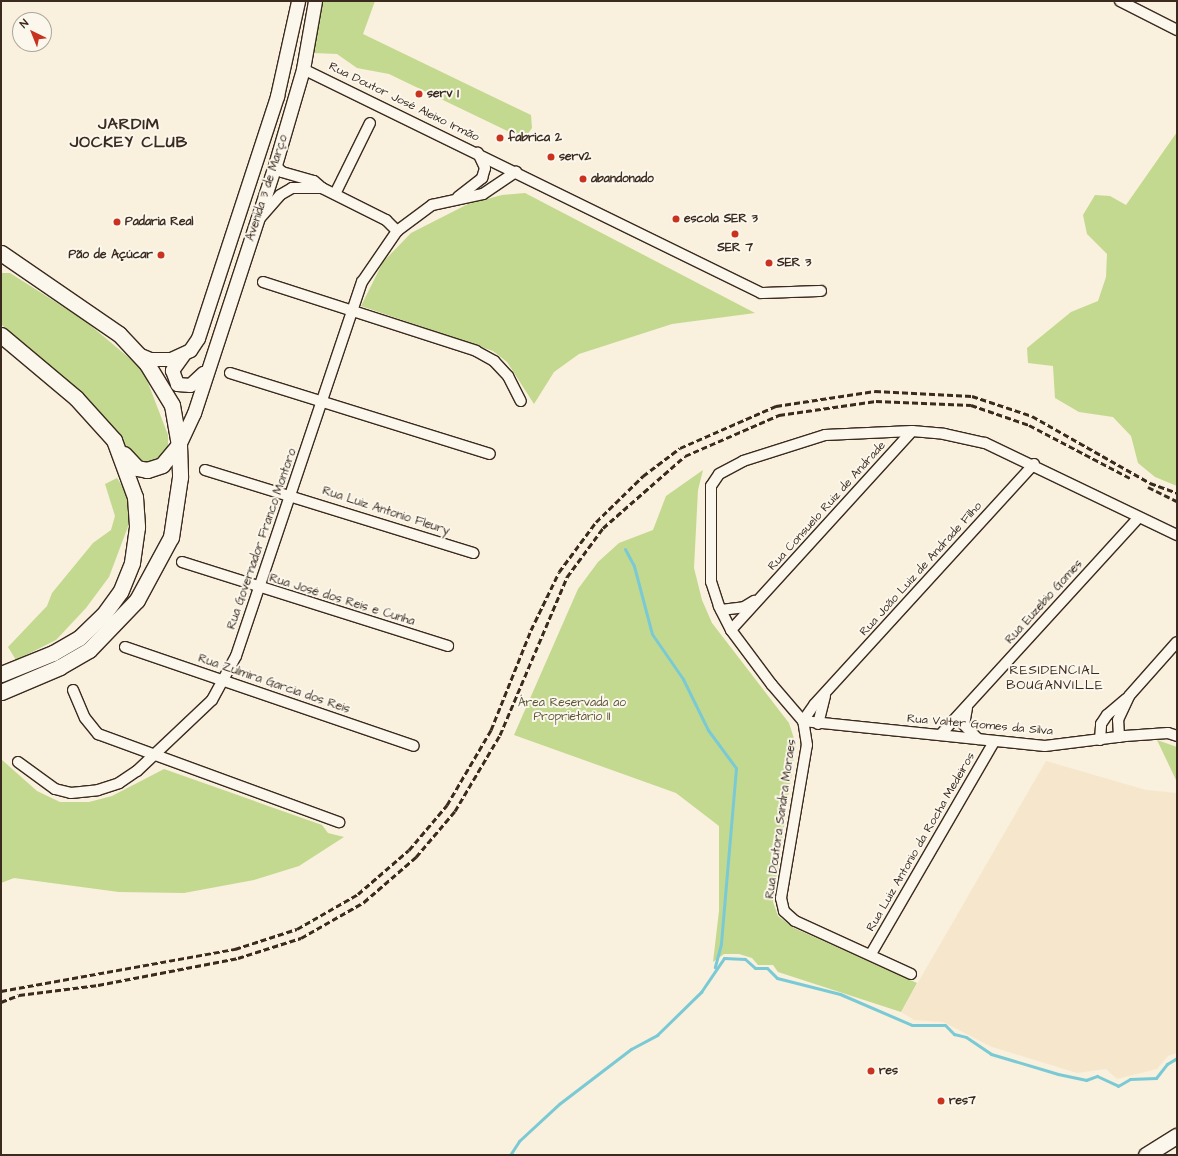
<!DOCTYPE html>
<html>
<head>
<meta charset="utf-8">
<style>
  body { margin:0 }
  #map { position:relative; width:1178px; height:1156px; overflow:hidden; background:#f9f0dd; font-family:"Architects Daughter",sans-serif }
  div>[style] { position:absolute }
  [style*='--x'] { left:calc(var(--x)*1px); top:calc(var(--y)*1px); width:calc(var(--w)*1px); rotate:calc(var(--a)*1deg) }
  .built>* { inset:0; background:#f6e7cc }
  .green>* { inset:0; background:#c3d98f }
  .stream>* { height:3px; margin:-1.5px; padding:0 1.5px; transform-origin:1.5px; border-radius:1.5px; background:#7acad5 }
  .roads { filter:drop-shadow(1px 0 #3b2a1e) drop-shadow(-1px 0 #3b2a1e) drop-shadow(0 1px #3b2a1e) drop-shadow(0 -1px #3b2a1e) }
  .minor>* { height:10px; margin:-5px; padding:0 5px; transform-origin:5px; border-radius:5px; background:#fbf7ec }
  .secondary>* { height:13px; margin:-6.5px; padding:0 6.5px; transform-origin:6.5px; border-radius:6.5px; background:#fbf7ec }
  .primary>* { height:15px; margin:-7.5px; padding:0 7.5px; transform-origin:7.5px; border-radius:7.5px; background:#fbf7ec }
  .rail>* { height:3px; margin-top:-1.5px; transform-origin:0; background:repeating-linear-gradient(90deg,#3b2a1e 0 6px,transparent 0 9px) }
  .dots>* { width:11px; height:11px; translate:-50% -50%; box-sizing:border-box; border:2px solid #fbf7ec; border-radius:50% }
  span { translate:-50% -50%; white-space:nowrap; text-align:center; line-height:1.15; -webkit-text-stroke:4px #fbf7ec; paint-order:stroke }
  .poi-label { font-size:12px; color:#3b2a1e; font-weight:700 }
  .left { translate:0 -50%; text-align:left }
  .right { translate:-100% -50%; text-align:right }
  .street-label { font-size:12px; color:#3b2a1e }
  .park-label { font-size:12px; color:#5d563a }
  .neighbourhood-label { font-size:13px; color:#3b2a1e; letter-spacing:1px }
  .district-label { font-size:16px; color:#3b2a1e; font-weight:700; letter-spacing:1px }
  .frame { position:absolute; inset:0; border:2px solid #3b2a1e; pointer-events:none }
  .north { position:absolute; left:12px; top:12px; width:40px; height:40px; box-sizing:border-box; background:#fbf7ec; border:1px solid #aea59a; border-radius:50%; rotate:317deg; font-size:11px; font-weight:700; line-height:16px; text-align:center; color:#3b2a1e }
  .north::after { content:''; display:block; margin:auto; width:14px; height:18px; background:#c8321e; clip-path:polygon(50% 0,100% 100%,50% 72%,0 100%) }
</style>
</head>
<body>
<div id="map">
  <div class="built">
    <i style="clip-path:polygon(1046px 761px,1146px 790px,1177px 793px,1177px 1053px,1168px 1056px,1157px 1069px,1117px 1079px,1106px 1069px,1077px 1073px,992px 1047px,943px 1022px,914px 1020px,901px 1012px)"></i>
  </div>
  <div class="green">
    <i style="clip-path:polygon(321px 1px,375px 1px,363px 34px,531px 115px,532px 128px,527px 135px,520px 137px,389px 74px,357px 68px,337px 54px,313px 53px)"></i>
    <i style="clip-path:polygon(1177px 132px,1177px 486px,1155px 477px,1138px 463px,1131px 436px,1113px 417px,1079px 412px,1055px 398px,1053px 366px,1028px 363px,1027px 348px,1071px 312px,1098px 301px,1106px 277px,1107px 254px,1087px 234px,1083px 215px,1095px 195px,1110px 196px,1126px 205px)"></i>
    <i style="clip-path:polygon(525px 193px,755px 313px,672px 324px,579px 354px,554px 372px,534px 404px,507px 362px,493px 351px,361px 306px,383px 262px,411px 233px,468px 204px,502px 195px)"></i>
    <i style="clip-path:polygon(1px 273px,10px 273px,84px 320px,134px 362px,145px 375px,168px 435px,168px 448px,158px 459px,147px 462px,131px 456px,113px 428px,1px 324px)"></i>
    <i style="clip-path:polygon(703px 470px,698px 490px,694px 568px,702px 600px,712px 623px,789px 723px,796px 745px,773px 902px,778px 916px,794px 928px,917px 983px,901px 1012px,778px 972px,773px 965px,758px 965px,752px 958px,739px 954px,724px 954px,713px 962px,719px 911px,719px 826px,676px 793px,514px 735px,578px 589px,598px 562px,619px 543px,653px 530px,666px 496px)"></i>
    <i style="clip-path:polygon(117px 478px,128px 495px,132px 516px,109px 577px,86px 608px,56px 640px,16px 660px,8px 647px,47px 606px,52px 593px,93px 543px,111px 530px,115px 516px,105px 484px)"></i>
    <i style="clip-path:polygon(1157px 740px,1177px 747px,1177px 782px)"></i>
    <i style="clip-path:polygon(1px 759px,37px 791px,60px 802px,89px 802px,112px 796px,164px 769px,322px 825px,328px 833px,344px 837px,299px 866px,254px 880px,184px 893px,119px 892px,14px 878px,1px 883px)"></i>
  </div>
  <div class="stream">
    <i style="--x:625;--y:549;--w:19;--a:62"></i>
    <i style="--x:634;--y:566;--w:70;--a:75.2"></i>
    <i style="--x:652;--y:634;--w:55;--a:55.4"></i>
    <i style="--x:683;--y:679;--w:57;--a:63.9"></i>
    <i style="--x:708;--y:730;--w:47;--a:53.6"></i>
    <i style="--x:736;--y:768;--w:177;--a:94.9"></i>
    <i style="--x:721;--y:944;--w:24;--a:105"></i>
    <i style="--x:510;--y:1155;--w:17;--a:-57"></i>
    <i style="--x:519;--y:1141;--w:54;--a:-42.8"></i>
    <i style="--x:559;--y:1104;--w:91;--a:-37.4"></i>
    <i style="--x:631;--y:1049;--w:30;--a:-28"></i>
    <i style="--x:657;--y:1035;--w:62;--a:-44.3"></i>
    <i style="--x:701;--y:992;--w:41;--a:-55.9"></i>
    <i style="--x:724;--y:958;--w:21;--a:3"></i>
    <i style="--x:745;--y:959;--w:13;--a:42"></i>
    <i style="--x:755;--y:968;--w:12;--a:0"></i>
    <i style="--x:767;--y:968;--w:14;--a:45"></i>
    <i style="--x:777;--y:978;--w:65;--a:14.3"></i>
    <i style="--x:840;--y:994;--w:78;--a:23.3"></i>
    <i style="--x:912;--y:1025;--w:33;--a:0"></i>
    <i style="--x:945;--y:1025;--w:13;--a:45"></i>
    <i style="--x:954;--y:1034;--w:12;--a:14"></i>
    <i style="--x:966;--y:1037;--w:30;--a:34"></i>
    <i style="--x:991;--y:1054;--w:70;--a:16.6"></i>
    <i style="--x:1058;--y:1074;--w:29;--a:12"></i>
    <i style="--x:1086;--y:1080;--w:12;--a:-20"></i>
    <i style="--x:1097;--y:1076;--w:23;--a:25"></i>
    <i style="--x:1118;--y:1086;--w:14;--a:-30"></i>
    <i style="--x:1130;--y:1079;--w:26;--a:-2"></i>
    <i style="--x:1156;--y:1078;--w:18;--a:-52"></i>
    <i style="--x:1167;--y:1064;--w:12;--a:-31"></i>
  </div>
  <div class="roads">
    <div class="minor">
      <i style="--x:1120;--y:1;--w:64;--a:27"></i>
      <i style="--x:303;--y:69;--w:510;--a:26.06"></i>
      <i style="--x:761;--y:293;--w:60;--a:-1.9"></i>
      <i style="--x:275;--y:165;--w:10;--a:45"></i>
      <i style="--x:282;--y:172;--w:33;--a:16"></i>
      <i style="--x:314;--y:181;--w:11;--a:41"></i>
      <i style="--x:335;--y:194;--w:79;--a:-63.8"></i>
      <i style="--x:458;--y:197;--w:31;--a:-38"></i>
      <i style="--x:482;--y:178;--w:10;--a:-73"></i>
      <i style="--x:485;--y:168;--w:17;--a:-115"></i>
      <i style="--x:261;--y:217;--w:29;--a:-49"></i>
      <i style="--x:280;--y:195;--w:14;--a:-30"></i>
      <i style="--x:292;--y:188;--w:30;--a:0"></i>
      <i style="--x:322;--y:188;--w:72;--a:26.6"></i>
      <i style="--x:386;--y:220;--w:16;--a:45"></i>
      <i style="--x:263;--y:282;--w:224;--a:17.9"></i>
      <i style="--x:476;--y:351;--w:21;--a:29"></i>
      <i style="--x:494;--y:361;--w:21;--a:47"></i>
      <i style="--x:508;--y:376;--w:28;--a:63"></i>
      <i style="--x:230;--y:373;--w:272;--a:17.3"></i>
      <i style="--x:1034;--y:464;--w:326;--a:132.4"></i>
      <i style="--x:814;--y:705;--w:19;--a:125"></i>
      <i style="--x:803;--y:721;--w:243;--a:5.9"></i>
      <i style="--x:1045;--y:746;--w:81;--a:-7.1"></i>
      <i style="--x:1125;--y:736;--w:43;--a:-4"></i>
      <i style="--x:1168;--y:733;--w:9;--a:18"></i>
      <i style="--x:205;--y:470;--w:281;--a:17.2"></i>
      <i style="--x:182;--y:562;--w:279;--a:17.5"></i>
      <i style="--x:721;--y:610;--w:23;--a:-7"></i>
      <i style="--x:744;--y:607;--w:12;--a:-31"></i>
      <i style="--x:731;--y:630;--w:269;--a:-47.7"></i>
      <i style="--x:125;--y:647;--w:305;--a:18.9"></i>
      <i style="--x:73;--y:690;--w:30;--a:67"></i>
      <i style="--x:85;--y:718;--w:21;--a:51"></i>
      <i style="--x:98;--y:734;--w:257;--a:20.1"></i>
      <i style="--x:967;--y:708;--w:17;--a:100"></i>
      <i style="--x:964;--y:725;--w:20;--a:45"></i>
      <i style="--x:818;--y:724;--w:29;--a:-76"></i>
      <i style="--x:941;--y:734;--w:292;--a:-47.6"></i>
      <i style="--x:1119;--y:737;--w:17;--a:-93"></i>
      <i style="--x:1118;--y:720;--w:26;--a:-65"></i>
      <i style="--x:1129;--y:696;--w:72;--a:-48.4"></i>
      <i style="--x:1100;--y:740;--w:16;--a:-86"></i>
      <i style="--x:1101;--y:724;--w:11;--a:-56"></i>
      <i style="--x:1107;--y:715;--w:25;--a:-40"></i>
      <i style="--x:18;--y:762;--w:46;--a:36.1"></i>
      <i style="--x:55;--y:789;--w:16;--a:14"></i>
      <i style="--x:71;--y:793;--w:27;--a:-6"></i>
      <i style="--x:98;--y:790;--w:22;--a:-18"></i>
      <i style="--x:119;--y:783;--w:22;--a:-34"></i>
      <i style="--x:137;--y:771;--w:103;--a:-43.4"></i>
      <i style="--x:212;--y:700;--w:50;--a:-61.4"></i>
      <i style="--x:236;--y:656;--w:395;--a:-71.4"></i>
      <i style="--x:362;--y:282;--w:62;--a:-55.5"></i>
      <i style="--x:397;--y:231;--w:44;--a:-36.6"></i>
      <i style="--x:432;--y:205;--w:52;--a:-12.2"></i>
      <i style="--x:483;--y:194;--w:40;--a:-34"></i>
      <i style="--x:871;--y:954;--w:245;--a:-59.9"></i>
      <i style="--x:911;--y:974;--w:128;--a:-155.4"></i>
      <i style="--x:795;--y:921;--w:15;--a:-138"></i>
      <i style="--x:784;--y:911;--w:13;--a:-103"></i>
      <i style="--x:781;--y:898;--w:155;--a:-80.4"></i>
      <i style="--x:807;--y:745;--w:24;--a:-99"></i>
      <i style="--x:803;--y:721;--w:48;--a:-130.7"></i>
      <i style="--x:772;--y:685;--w:69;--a:-126.7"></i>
      <i style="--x:731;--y:630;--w:27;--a:-117"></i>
      <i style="--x:719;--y:606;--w:25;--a:-108"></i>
      <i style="--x:711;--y:582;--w:96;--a:-90"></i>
      <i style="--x:711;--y:486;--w:14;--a:-56"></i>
      <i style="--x:719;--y:474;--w:27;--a:-28"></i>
      <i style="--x:743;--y:461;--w:86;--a:-17.6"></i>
      <i style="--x:825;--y:435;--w:87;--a:-2.6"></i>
      <i style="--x:912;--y:431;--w:32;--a:5"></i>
      <i style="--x:944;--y:434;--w:42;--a:12.4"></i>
      <i style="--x:985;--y:443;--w:213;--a:25.6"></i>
    </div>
    <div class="secondary">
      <i style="--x:138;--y:354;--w:13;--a:23"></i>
      <i style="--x:150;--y:359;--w:21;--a:0"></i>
      <i style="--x:171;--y:359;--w:21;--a:-25"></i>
      <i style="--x:190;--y:350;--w:14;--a:-56"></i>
      <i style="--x:198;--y:338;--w:255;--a:-71.9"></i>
      <i style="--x:277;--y:96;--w:97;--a:-77.5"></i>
      <i style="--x:183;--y:355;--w:19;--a:126"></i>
      <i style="--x:172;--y:370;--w:15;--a:70"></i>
      <i style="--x:177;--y:384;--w:13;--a:4"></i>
      <i style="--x:190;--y:385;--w:18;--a:-43"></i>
      <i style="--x:179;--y:445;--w:35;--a:-65"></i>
      <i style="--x:194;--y:413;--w:261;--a:-71.9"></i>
      <i style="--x:275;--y:165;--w:100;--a:-73.7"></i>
      <i style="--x:303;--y:69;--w:69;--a:-80"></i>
    </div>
    <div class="primary">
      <i style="--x:1;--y:253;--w:143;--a:34.5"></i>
      <i style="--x:119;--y:334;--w:41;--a:47"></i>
      <i style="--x:147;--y:364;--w:48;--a:58.6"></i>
      <i style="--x:172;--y:405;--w:41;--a:80.1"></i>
      <i style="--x:179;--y:445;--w:32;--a:88"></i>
      <i style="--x:180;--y:477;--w:61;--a:98.5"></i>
      <i style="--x:171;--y:537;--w:72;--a:118.4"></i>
      <i style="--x:137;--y:600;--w:69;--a:133.8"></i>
      <i style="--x:89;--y:650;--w:34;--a:150"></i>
      <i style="--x:60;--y:667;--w:64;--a:157"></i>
      <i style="--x:1;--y:335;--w:98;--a:40"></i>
      <i style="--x:76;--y:398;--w:57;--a:47.9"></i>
      <i style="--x:114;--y:440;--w:61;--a:69.8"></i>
      <i style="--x:135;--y:497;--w:30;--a:86"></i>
      <i style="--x:137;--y:527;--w:36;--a:98"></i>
      <i style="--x:132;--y:563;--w:31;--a:112"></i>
      <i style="--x:120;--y:592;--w:29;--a:126"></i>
      <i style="--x:103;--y:615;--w:33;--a:136"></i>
      <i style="--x:79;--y:638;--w:30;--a:150"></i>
      <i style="--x:53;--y:653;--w:56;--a:158"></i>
      <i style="--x:124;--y:454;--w:19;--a:47"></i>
      <i style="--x:137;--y:468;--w:10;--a:11"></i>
      <i style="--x:147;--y:470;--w:16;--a:-18"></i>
      <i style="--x:162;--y:465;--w:26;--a:-50"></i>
      <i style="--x:1146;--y:1155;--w:36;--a:-32"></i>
    </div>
  </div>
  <div class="rail">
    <i style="--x:1148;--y:487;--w:32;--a:26"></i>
    <i style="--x:1;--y:991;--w:238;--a:-10.2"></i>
    <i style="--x:235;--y:949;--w:65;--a:-17.9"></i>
    <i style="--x:297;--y:929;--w:70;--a:-29.8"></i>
    <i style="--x:358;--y:894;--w:67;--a:-40.8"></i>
    <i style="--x:409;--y:850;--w:59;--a:-49.8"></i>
    <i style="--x:447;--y:805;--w:87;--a:-59.6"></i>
    <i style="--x:491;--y:730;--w:108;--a:-68.2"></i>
    <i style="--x:531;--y:630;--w:64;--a:-64.2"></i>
    <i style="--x:559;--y:572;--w:62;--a:-53.5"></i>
    <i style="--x:596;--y:522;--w:66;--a:-44.4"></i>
    <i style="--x:643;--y:476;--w:46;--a:-37.1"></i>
    <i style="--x:680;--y:448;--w:105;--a:-23.6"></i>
    <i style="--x:776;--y:406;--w:100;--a:-8.6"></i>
    <i style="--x:875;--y:391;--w:97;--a:3"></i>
    <i style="--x:972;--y:396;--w:63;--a:18.4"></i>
    <i style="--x:1032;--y:416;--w:136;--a:29.6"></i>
    <i style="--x:1150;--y:483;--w:29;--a:20"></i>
    <i style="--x:1;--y:1002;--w:19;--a:-21"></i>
    <i style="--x:19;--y:995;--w:80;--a:-7.2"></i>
    <i style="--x:98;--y:985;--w:143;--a:-10.9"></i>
    <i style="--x:238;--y:958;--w:66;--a:-17.6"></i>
    <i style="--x:301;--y:938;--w:73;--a:-29.7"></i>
    <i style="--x:364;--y:902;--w:69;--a:-40.9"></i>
    <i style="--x:416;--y:857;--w:60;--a:-49.7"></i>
    <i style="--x:455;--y:811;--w:88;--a:-59.4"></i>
    <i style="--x:500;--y:735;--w:172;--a:-67"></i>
    <i style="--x:567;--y:577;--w:61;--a:-53.7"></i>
    <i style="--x:603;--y:528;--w:109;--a:-41.3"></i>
    <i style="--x:685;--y:456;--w:103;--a:-23.6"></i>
    <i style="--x:779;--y:415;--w:98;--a:-8.2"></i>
    <i style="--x:876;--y:401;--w:95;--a:2.4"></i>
    <i style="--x:971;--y:405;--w:61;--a:19"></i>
    <i style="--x:1029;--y:425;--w:114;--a:27.7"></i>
  </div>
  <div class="dots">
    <i style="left:419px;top:94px;background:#c8321e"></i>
    <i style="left:500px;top:138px;background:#c8321e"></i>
    <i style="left:551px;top:157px;background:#c8321e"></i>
    <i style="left:583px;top:179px;background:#c8321e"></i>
    <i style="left:676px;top:219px;background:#c8321e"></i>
    <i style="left:117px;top:222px;background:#c8321e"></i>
    <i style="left:735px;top:234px;background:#c8321e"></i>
    <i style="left:161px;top:255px;background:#c8321e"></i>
    <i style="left:769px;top:263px;background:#c8321e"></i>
    <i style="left:871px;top:1071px;background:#c8321e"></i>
    <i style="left:941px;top:1101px;background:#c8321e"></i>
  </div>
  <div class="poi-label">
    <span class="left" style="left:427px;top:94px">serv 1</span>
    <span class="left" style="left:508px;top:138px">fabrica 2</span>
    <span class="left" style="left:559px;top:157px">serv2</span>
    <span class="left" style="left:591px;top:179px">abandonado</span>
    <span class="left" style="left:684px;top:219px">escola SER 3</span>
    <span class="left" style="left:125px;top:222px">Padaria Real</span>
    <span style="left:735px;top:248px">SER 7</span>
    <span class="right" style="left:153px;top:255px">Pão de Açúcar</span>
    <span class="left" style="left:777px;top:263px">SER 3</span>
    <span class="left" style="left:879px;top:1071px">res</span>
    <span class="left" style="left:949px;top:1101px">res7</span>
  </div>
  <div class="street-label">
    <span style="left:404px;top:102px;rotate:26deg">Rua Doutor José Aleixo Irmão</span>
    <span style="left:267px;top:188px;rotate:-72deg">Avenida 3 de Março</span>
    <span style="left:827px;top:506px;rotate:-48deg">Rua Consuelo Ruiz de Andrade</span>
    <span style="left:386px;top:511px;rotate:18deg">Rua Luiz Antonio Fleury</span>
    <span style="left:262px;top:539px;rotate:-71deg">Rua Governador Franco Montoro</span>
    <span style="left:921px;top:569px;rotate:-48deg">Rua João Luiz de Andrade Filho</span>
    <span style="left:342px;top:600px;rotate:17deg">Rua José dos Reis e Cunha</span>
    <span style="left:1044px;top:602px;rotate:-48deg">Rua Euzebio Gomes</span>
    <span style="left:274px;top:684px;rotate:19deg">Rua Zulmira Garcia dos Reis</span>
    <span style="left:980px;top:725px;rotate:5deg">Rua Valter Gomes da Silva</span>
    <span style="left:781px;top:819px;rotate:-82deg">Rua Doutora Sandra Moraes</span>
    <span style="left:921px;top:842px;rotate:-60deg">Rua Luiz Antonio da Rocha Medeiros</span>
  </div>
  <div class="park-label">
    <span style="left:572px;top:710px">Área Reservada ao<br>Proprietário II</span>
  </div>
  <div class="neighbourhood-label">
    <span style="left:1055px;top:678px">RESIDENCIAL<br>BOUGANVILLE</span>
  </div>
  <div class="district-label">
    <span style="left:129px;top:133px">JARDIM<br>JOCKEY CLUB</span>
  </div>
  <div class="frame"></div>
  <div class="north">N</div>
</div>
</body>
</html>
